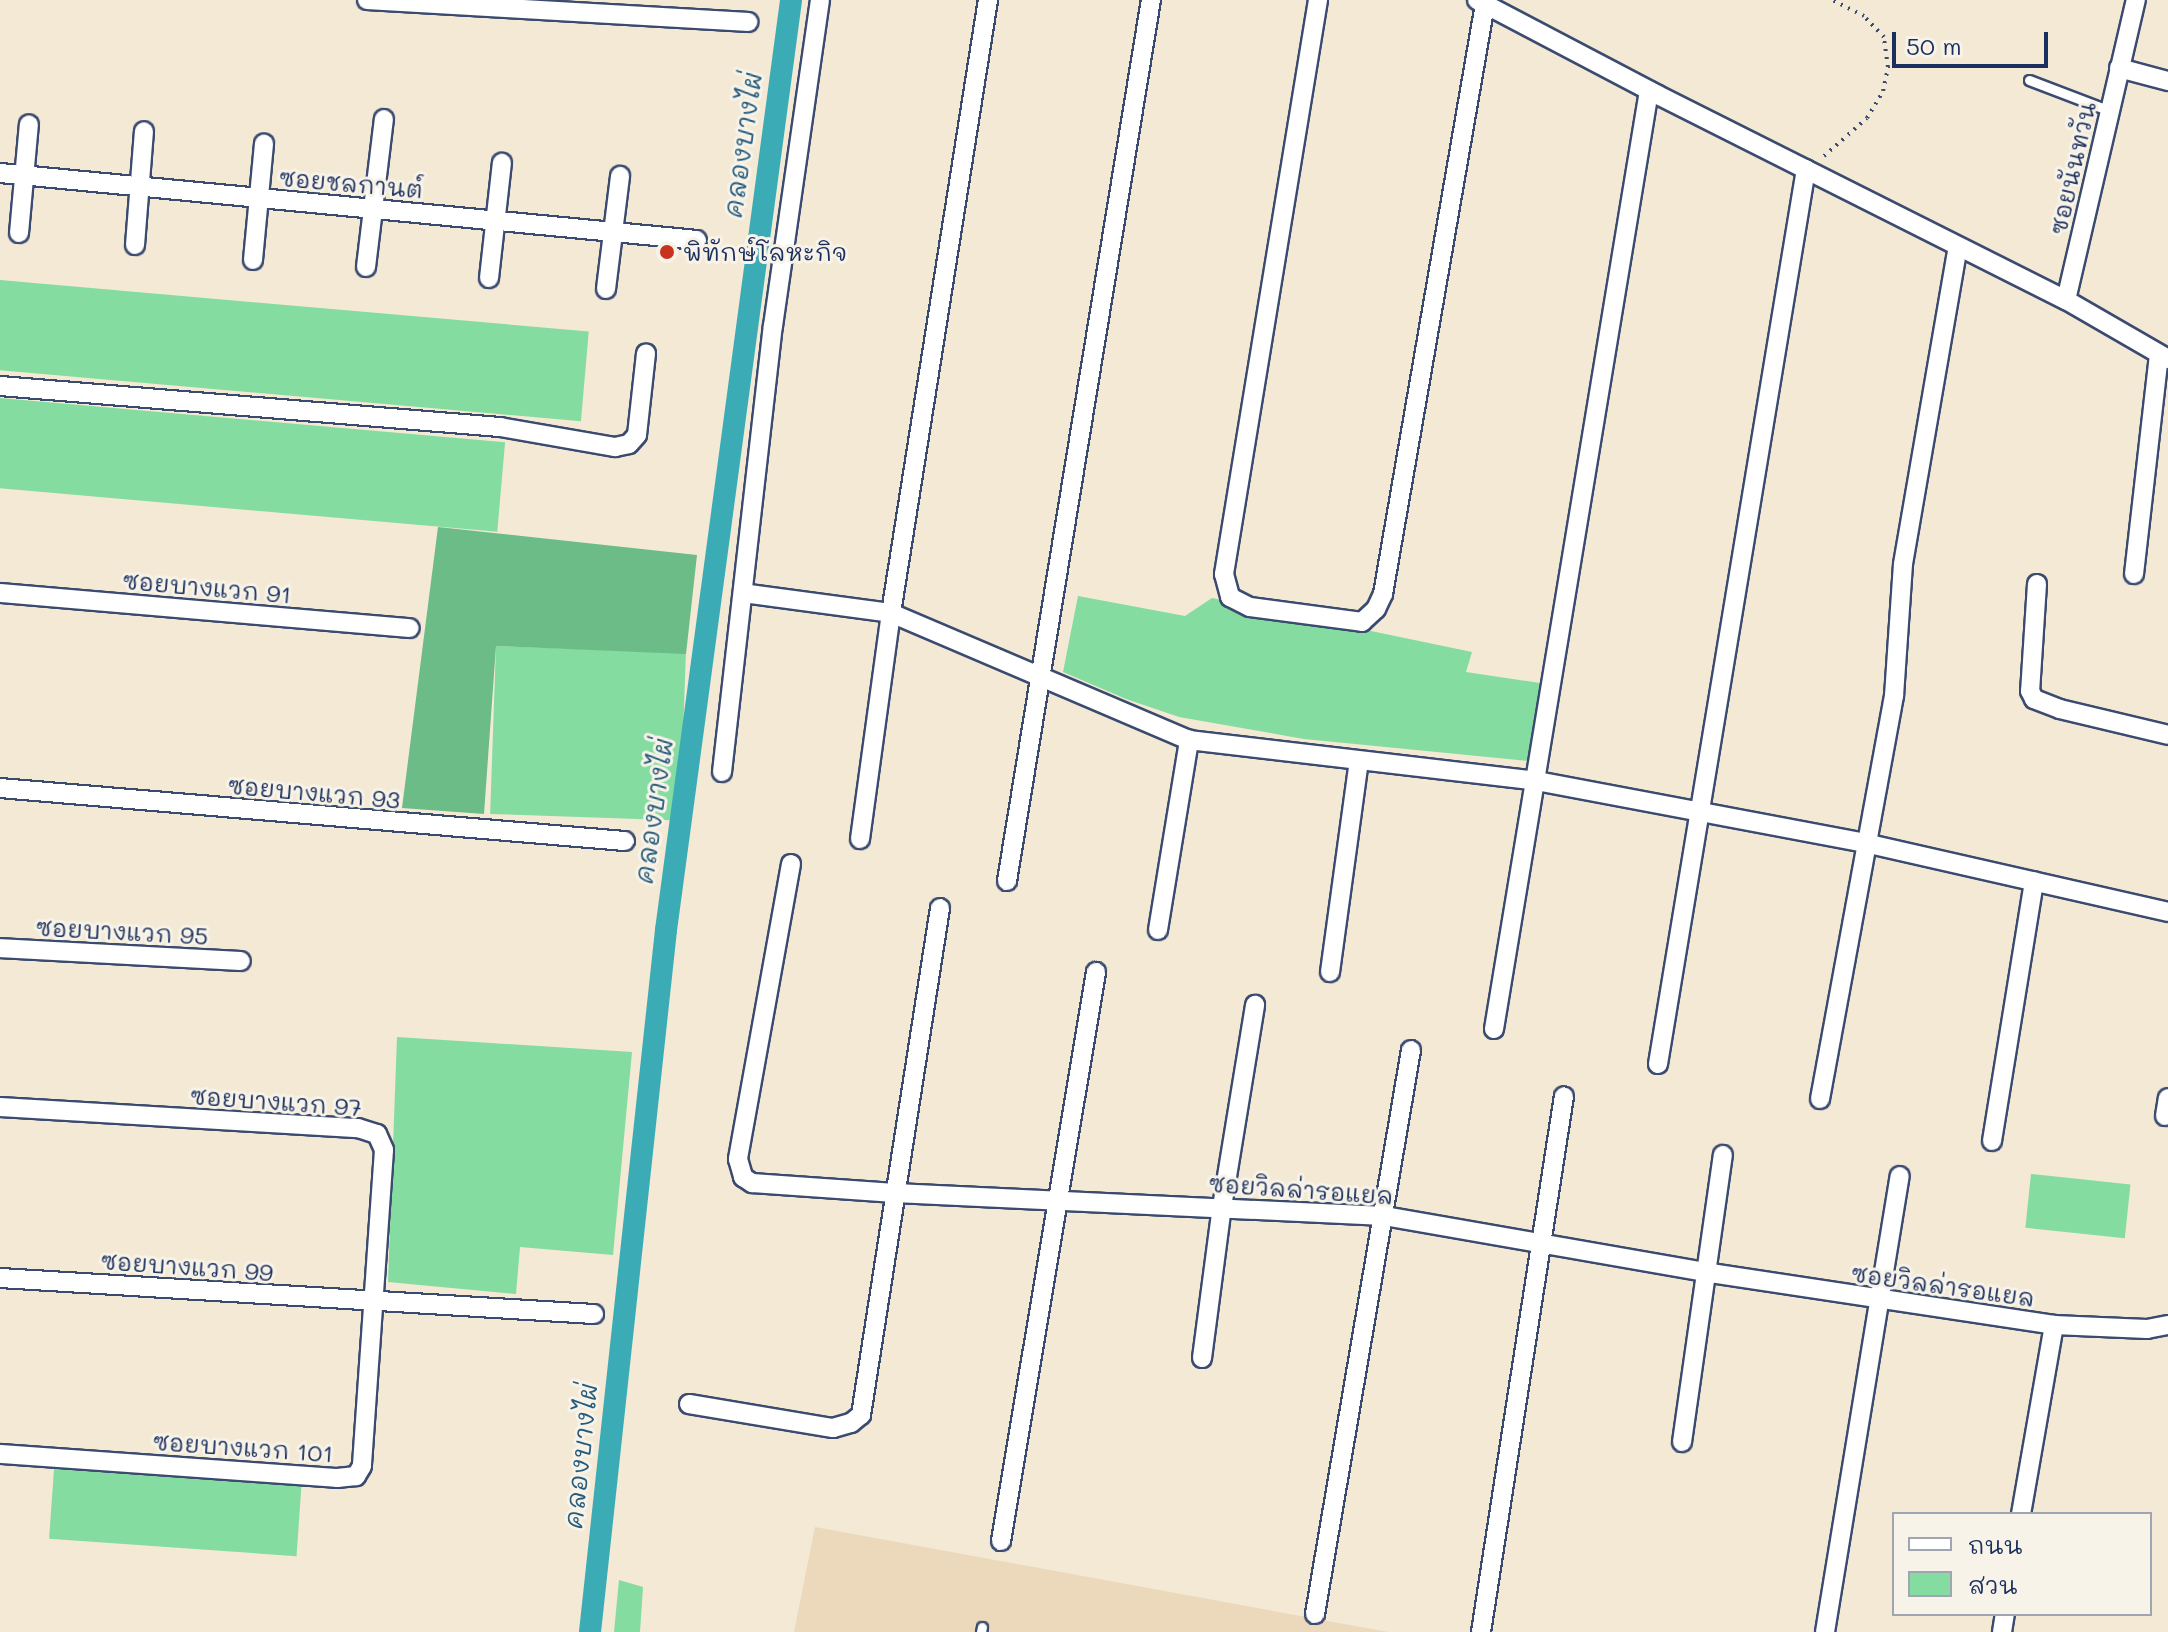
<!DOCTYPE html>
<html>
<head>
<meta charset="utf-8">
<style>
  body { margin:0 }
  #map { position:relative; width:2168px; height:1632px; overflow:hidden; background:#f3e9d4; font-family:Mali,"Playpen Sans Thai",sans-serif }
  div>[style] { position:absolute }
  [style*='--x'] { left:calc(var(--x)*1px); top:calc(var(--y)*1px); width:calc(var(--w)*1px); rotate:calc(var(--a)*1deg) }
  .built>* { inset:0; background:#ecd8ba }
  .green>* { inset:0; background:#84dca0; transform-origin:0 0 }
  .forest>* { inset:0; background:#6bbc86 }
  .canal>* { height:22px; margin:-11px; padding:0 11px; transform-origin:11px; border-radius:11px; background:#3bacb5 }
  .path>* { height:4px; margin-top:-2px; transform-origin:0; background:repeating-linear-gradient(90deg,#3b4b70 0 2px,transparent 0 8px) }
  .roads { filter:drop-shadow(2px 0 #3b4b70) drop-shadow(-2px 0 #3b4b70) drop-shadow(0 2px #3b4b70) drop-shadow(0 -2px #3b4b70) }
  .service>* { height:9px; margin:-4.5px; padding:0 4.5px; transform-origin:4.5px; border-radius:4.5px; background:#fff }
  .minor>* { height:18px; margin:-9px; padding:0 9px; transform-origin:9px; border-radius:9px; background:#fff }
  .dots>* { width:22px; height:22px; translate:-50% -50%; box-sizing:border-box; border:4px solid #f7f3e8; border-radius:50% }
  span { translate:-50% -50%; white-space:nowrap; text-align:center; line-height:1.15; -webkit-text-stroke:6px #f7f3e8; paint-order:stroke }
  .street-label { font-size:24px; color:#1b2f5e }
  .poi-label { font-size:24px; color:#1b2f5e }
  .left { translate:0 -50%; text-align:left }
  .water-label { font-size:26px; color:#265b7c; font-style:italic }
  .legend { position:absolute; left:1892px; top:1512px; width:260px; height:104px; box-sizing:border-box; background:#f7f3e8; border:2px solid #9fa5b1; margin:0; padding:10px 14px; list-style:none; font-size:24px; color:#1b2f5e }
  .legend li { display:flex; align-items:center; gap:16px; height:40px }
  .legend b { width:40px; border:2px solid #9fa5b1 }
  .scale { position:absolute; left:1892px; top:32px; width:156px; height:36px; box-sizing:border-box; border:4px solid #1b2f5e; border-top:0; padding-left:10px; font-size:24px; line-height:28px; white-space:nowrap; color:#1b2f5e; -webkit-text-stroke:6px #f7f3e8; paint-order:stroke }
</style>
</head>
<body>
<div id="map">
  <div class="built">
    <i style="clip-path:polygon(815px 1527px,1388px 1632px,794px 1632px)"></i>
  </div>
  <div class="green">
    <i style="left:0;top:280px;width:591px;height:90px;rotate:5deg"></i>
    <i style="left:0;top:398px;width:507px;height:90px;rotate:5deg"></i>
    <i style="clip-path:polygon(1078px 596px,1185px 616px,1212px 598px,1472px 652px,1466px 672px,1540px 683px,1529px 761px,1304px 739px,1179px 717px,1126px 699px,1063px 672px)"></i>
    <i style="left:496px;top:646px;width:190px;height:168px;rotate:2deg"></i>
    <i style="clip-path:polygon(397px 1037px,632px 1052px,613px 1255px,520px 1247px,516px 1294px,388px 1282px)"></i>
    <i style="left:2031px;top:1174px;width:100px;height:54px;rotate:6deg"></i>
    <i style="left:54px;top:1469px;width:248px;height:70px;rotate:4deg"></i>
    <i style="clip-path:polygon(619px 1580px,643px 1587px,640px 1632px,614px 1632px)"></i>
  </div>
  <div class="forest">
    <i style="clip-path:polygon(438px 527px,697px 555px,686px 654px,496px 646px,484px 814px,402px 808px)"></i>
  </div>
  <div class="canal">
    <i style="--x:590;--y:1632;--w:706;--a:-83.82"></i>
    <i style="--x:666;--y:930;--w:938;--a:-82.34"></i>
  </div>
  <div class="path">
    <i style="--x:1824;--y:156;--w:57;--a:-41.5"></i>
    <i style="--x:1867;--y:118;--w:31;--a:-59"></i>
    <i style="--x:1883;--y:91;--w:25;--a:-78"></i>
    <i style="--x:1888;--y:67;--w:30;--a:-98"></i>
    <i style="--x:1884;--y:37;--w:29;--a:-134"></i>
    <i style="--x:1864;--y:16;--w:35;--a:-153"></i>
  </div>
  <div class="roads">
    <div class="service">
      <i style="--x:2029;--y:80;--w:87;--a:20.9"></i>
      <i style="--x:981;--y:1632;--w:5;--a:-79"></i>
    </div>
    <div class="minor">
      <i style="--x:367;--y:0;--w:382;--a:3.3"></i>
      <i style="--x:1318;--y:0;--w:582;--a:99.3"></i>
      <i style="--x:1224;--y:574;--w:24;--a:75"></i>
      <i style="--x:1230;--y:597;--w:22;--a:27"></i>
      <i style="--x:1250;--y:607;--w:113;--a:7.6"></i>
      <i style="--x:1362;--y:622;--w:19;--a:-43"></i>
      <i style="--x:1376;--y:609;--w:17;--a:-65"></i>
      <i style="--x:1383;--y:594;--w:599;--a:-80.19"></i>
      <i style="--x:1477;--y:0;--w:204;--a:27.7"></i>
      <i style="--x:1658;--y:95;--w:457;--a:26.7"></i>
      <i style="--x:2066;--y:300;--w:118;--a:30"></i>
      <i style="--x:2119;--y:68;--w:51;--a:14.9"></i>
      <i style="--x:0;--y:173;--w:700;--a:5.49"></i>
      <i style="--x:19;--y:233;--w:109;--a:-84.8"></i>
      <i style="--x:135;--y:245;--w:114;--a:-85.5"></i>
      <i style="--x:253;--y:260;--w:117;--a:-84.6"></i>
      <i style="--x:366;--y:267;--w:149;--a:-83.1"></i>
      <i style="--x:489;--y:278;--w:116;--a:-83.6"></i>
      <i style="--x:606;--y:289;--w:114;--a:-82.9"></i>
      <i style="--x:2066;--y:300;--w:308;--a:-76.9"></i>
      <i style="--x:0;--y:386;--w:502;--a:4.69"></i>
      <i style="--x:500;--y:427;--w:117;--a:9.9"></i>
      <i style="--x:615;--y:447;--w:14;--a:-12"></i>
      <i style="--x:629;--y:444;--w:12;--a:-48"></i>
      <i style="--x:637;--y:435;--w:82;--a:-83.7"></i>
      <i style="--x:2134;--y:574;--w:219;--a:-83.5"></i>
      <i style="--x:2037;--y:584;--w:107;--a:93.7"></i>
      <i style="--x:2030;--y:691;--w:9;--a:63"></i>
      <i style="--x:2034;--y:699;--w:28;--a:21"></i>
      <i style="--x:2060;--y:709;--w:111;--a:13.5"></i>
      <i style="--x:0;--y:593;--w:411;--a:4.9"></i>
      <i style="--x:743;--y:593;--w:149;--a:7.7"></i>
      <i style="--x:891;--y:613;--w:324;--a:23.1"></i>
      <i style="--x:1189;--y:740;--w:350;--a:6.7"></i>
      <i style="--x:1537;--y:781;--w:334;--a:10.7"></i>
      <i style="--x:1865;--y:843;--w:311;--a:12.8"></i>
      <i style="--x:722;--y:772;--w:449;--a:-83.5"></i>
      <i style="--x:773;--y:326;--w:329;--a:-81.8"></i>
      <i style="--x:0;--y:788;--w:627;--a:4.85"></i>
      <i style="--x:860;--y:839;--w:228;--a:-82.2"></i>
      <i style="--x:891;--y:613;--w:621;--a:-81.01"></i>
      <i style="--x:791;--y:864;--w:300;--a:100.2"></i>
      <i style="--x:738;--y:1159;--w:19;--a:74"></i>
      <i style="--x:743;--y:1177;--w:11;--a:34"></i>
      <i style="--x:752;--y:1183;--w:143;--a:4"></i>
      <i style="--x:895;--y:1193;--w:490;--a:2.7"></i>
      <i style="--x:1384;--y:1216;--w:325;--a:9.9"></i>
      <i style="--x:1704;--y:1272;--w:354;--a:8.6"></i>
      <i style="--x:2054;--y:1325;--w:93;--a:2.5"></i>
      <i style="--x:2147;--y:1329;--w:21;--a:-11"></i>
      <i style="--x:1007;--y:881;--w:893;--a:-80.72"></i>
      <i style="--x:1158;--y:930;--w:193;--a:-80.7"></i>
      <i style="--x:0;--y:948;--w:241;--a:3.1"></i>
      <i style="--x:1330;--y:972;--w:213;--a:-82.2"></i>
      <i style="--x:1494;--y:1029;--w:951;--a:-80.62"></i>
      <i style="--x:1658;--y:1064;--w:907;--a:-80.61"></i>
      <i style="--x:1820;--y:1099;--w:410;--a:-79.6"></i>
      <i style="--x:1894;--y:696;--w:132;--a:-86.1"></i>
      <i style="--x:1903;--y:564;--w:322;--a:-80.2"></i>
      <i style="--x:0;--y:1107;--w:359;--a:3.4"></i>
      <i style="--x:358;--y:1128;--w:20;--a:18"></i>
      <i style="--x:377;--y:1134;--w:17;--a:66"></i>
      <i style="--x:384;--y:1150;--w:317;--a:94"></i>
      <i style="--x:362;--y:1466;--w:12;--a:121"></i>
      <i style="--x:356;--y:1476;--w:19;--a:174"></i>
      <i style="--x:337;--y:1478;--w:338;--a:-175.9"></i>
      <i style="--x:2165;--y:1116;--w:18;--a:-81"></i>
      <i style="--x:1992;--y:1141;--w:263;--a:-80.8"></i>
      <i style="--x:0;--y:1278;--w:595;--a:3.47"></i>
      <i style="--x:1202;--y:1358;--w:152;--a:-82.5"></i>
      <i style="--x:1222;--y:1207;--w:205;--a:-80.7"></i>
      <i style="--x:689;--y:1404;--w:146;--a:9.5"></i>
      <i style="--x:833;--y:1428;--w:19;--a:-16"></i>
      <i style="--x:851;--y:1423;--w:13;--a:-39"></i>
      <i style="--x:861;--y:1415;--w:513;--a:-81.14"></i>
      <i style="--x:1682;--y:1442;--w:290;--a:-81.9"></i>
      <i style="--x:2021;--y:1514;--w:192;--a:-80.1"></i>
      <i style="--x:1001;--y:1541;--w:577;--a:-80.52"></i>
      <i style="--x:1315;--y:1614;--w:572;--a:-80.34"></i>
      <i style="--x:1481;--y:1632;--w:542;--a:-81.2"></i>
      <i style="--x:1825;--y:1632;--w:462;--a:-80.7"></i>
      <i style="--x:2002;--y:1632;--w:18;--a:-81"></i>
    </div>
  </div>
  <div class="dots">
    <i style="left:667px;top:252px;background:#c8321e"></i>
  </div>
  <div class="street-label">
    <span style="left:2072px;top:168px;rotate:-77deg">ซอยนันทวัน</span>
    <span style="left:351px;top:183px;rotate:5deg">ซอยชลกานต์</span>
    <span style="left:207px;top:587px;rotate:5deg">ซอยบางแวก 91</span>
    <span style="left:314px;top:792px;rotate:5deg">ซอยบางแวก 93</span>
    <span style="left:122px;top:931px;rotate:3deg">ซอยบางแวก 95</span>
    <span style="left:276px;top:1101px;rotate:4deg">ซอยบางแวก 97</span>
    <span style="left:1301px;top:1189px;rotate:4deg">ซอยวิลล่ารอแยล</span>
    <span style="left:187px;top:1266px;rotate:4deg">ซอยบางแวก 99</span>
    <span style="left:1943px;top:1285px;rotate:8deg">ซอยวิลล่ารอแยล</span>
    <span style="left:243px;top:1447px;rotate:4deg">ซอยบางแวก 101</span>
  </div>
  <div class="poi-label">
    <span class="left" style="left:683px;top:252px">พิทักษ์โลหะกิจ</span>
  </div>
  <div class="water-label">
    <span style="left:743px;top:145px;rotate:-82deg">คลองบางไผ่</span>
    <span style="left:654px;top:811px;rotate:-82deg">คลองบางไผ่</span>
    <span style="left:581px;top:1456px;rotate:-84deg">คลองบางไผ่</span>
  </div>
  <ul class="legend">
  <li><b style="height:10px;background:#fff"></b>ถนน</li>
  <li><b style="height:22px;background:#84dca0"></b>สวน</li>
  </ul>
  <div class="scale">50 m</div>
</div>
</body>
</html>
